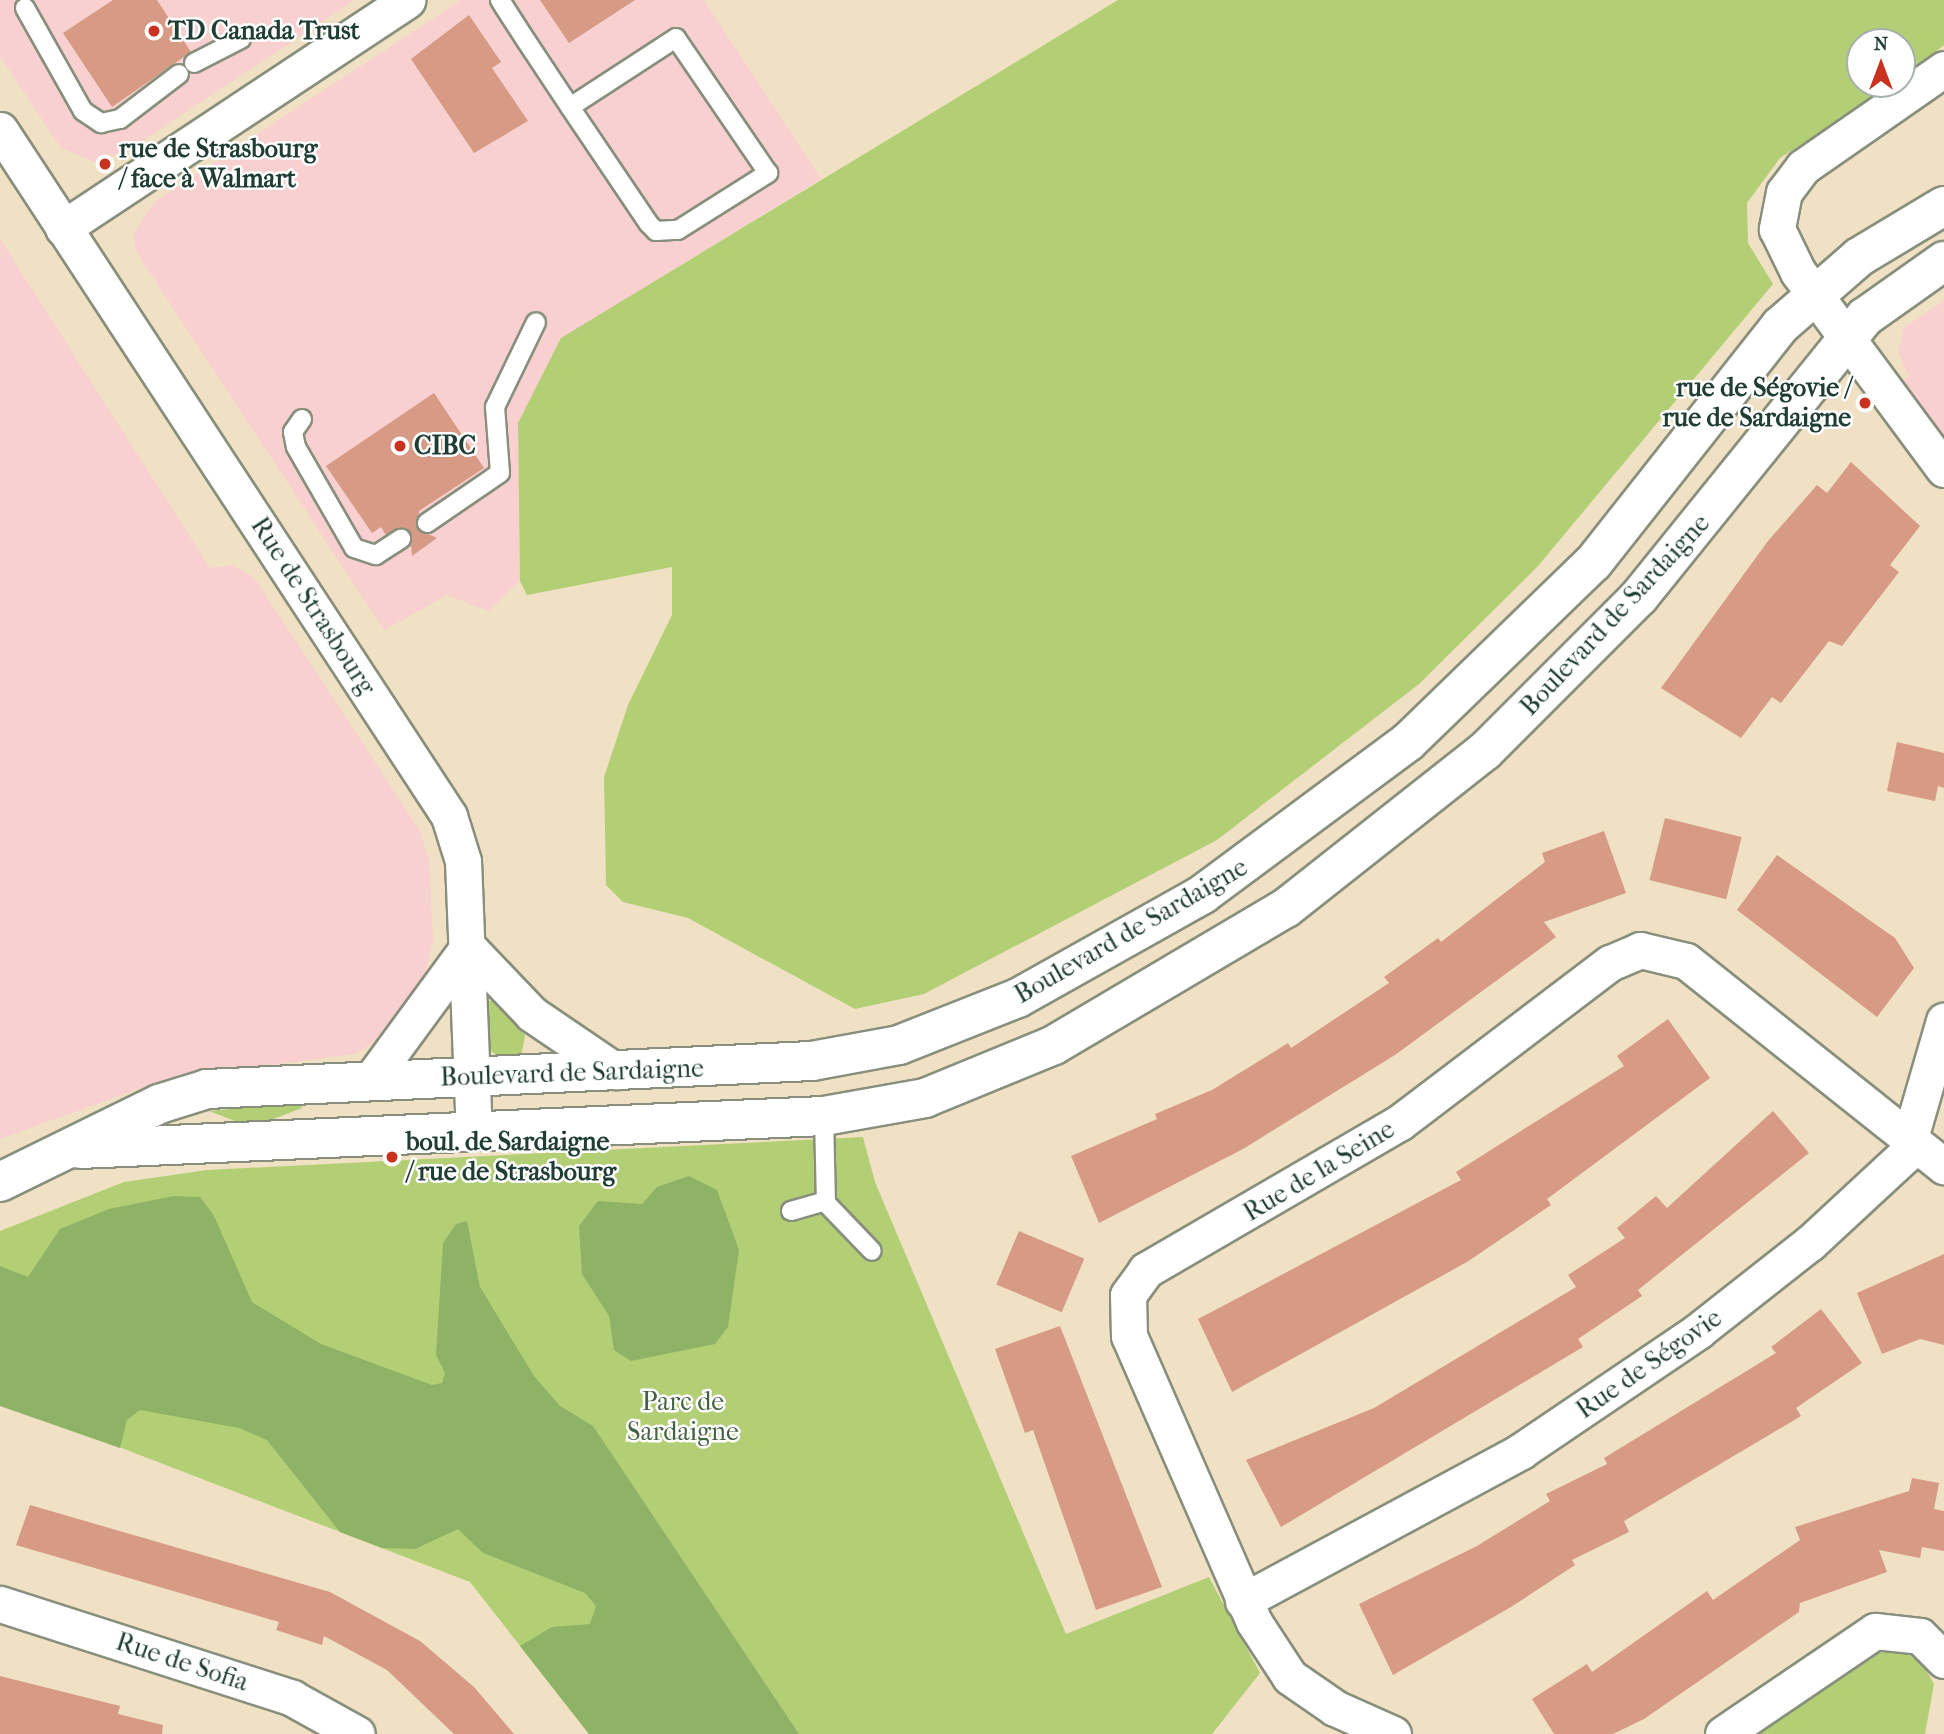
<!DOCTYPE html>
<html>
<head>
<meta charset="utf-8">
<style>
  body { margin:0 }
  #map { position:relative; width:1944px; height:1734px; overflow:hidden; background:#f1e1c4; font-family:"IM FELL French Canon",serif }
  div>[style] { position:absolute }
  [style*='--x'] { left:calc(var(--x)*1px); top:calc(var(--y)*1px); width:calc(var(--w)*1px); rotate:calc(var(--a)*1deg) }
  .built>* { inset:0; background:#f7d0cf }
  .green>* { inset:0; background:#b3cf75 }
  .forest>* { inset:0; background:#8eb266 }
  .building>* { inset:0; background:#d69a85; transform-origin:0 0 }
  .roads { filter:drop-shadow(2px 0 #888f7c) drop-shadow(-2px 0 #888f7c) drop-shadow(0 2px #888f7c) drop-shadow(0 -2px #888f7c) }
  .service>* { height:18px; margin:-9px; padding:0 9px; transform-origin:9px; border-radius:9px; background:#fff }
  .minor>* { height:35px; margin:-17.5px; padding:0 17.5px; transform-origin:17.5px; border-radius:17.5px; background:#fff }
  .tertiary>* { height:38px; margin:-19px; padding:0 19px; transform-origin:19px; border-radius:19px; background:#fff }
  .dots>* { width:19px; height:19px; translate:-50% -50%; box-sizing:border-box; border:4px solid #fff; border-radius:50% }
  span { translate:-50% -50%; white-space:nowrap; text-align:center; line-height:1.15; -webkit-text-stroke:5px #fff; paint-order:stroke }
  .poi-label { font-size:26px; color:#1f3d34; font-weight:700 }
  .left { translate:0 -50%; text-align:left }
  .right { translate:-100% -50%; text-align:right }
  .street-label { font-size:26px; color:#1f3d34 }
  .park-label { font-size:26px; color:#446244 }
  .north { position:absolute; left:1846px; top:28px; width:70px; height:70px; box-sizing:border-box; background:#fff; border:2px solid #a5b1ae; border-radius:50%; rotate:0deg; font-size:19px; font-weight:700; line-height:28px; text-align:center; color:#1f3d34 }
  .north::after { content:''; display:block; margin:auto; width:24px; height:32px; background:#c8321e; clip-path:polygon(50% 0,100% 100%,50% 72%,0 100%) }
</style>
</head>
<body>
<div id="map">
  <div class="built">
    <i style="clip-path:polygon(0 0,355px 0,127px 151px,95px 162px,61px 148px,0 56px)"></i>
    <i style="clip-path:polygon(461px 0,704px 0,821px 179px,562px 338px,518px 423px,520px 581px,488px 611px,447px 595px,384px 630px,135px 250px,134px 233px,154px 202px)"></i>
    <i style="clip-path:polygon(0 239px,210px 568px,231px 565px,254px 577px,420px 831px,429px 861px,433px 942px,424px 978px,388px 1033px,355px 1054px,166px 1079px,0 1139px)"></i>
    <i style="clip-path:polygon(1944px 301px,1944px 438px,1903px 381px,1909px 376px,1898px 351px,1905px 327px)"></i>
  </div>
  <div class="green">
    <i style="clip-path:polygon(1118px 0,1944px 0,1944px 45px,1902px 80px,1902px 42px,1860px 42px,1860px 84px,1896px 84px,1780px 158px,1747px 203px,1748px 243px,1773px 284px,1538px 566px,1419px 684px,1217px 840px,924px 994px,855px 1009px,688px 918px,623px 902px,606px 885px,604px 777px,628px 705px,672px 615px,672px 567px,527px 595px,520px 581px,518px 423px,561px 338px)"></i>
    <i style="clip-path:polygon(493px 999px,525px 1035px,521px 1058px,499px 1058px,489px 1049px,486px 1003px)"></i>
    <i style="clip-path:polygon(301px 1102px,302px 1108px,263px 1123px,240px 1123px,209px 1111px)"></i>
    <i style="clip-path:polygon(863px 1137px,875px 1182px,1066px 1634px,1209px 1577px,1260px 1673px,1212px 1734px,589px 1734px,470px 1582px,15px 1407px,0 1384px,0 1231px,124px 1182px,207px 1170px)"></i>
    <i style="clip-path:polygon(1898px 1650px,1920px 1660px,1934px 1684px,1925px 1734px,1759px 1734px,1871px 1654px)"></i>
  </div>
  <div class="forest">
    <i style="clip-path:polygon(689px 1176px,717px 1190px,739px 1250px,728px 1327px,715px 1344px,631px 1361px,614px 1350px,609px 1316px,582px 1274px,579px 1226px,598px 1201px,642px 1204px,657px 1187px)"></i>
    <i style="clip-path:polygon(174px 1196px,200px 1197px,214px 1216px,252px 1302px,321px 1344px,432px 1385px,442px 1383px,445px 1373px,436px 1355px,443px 1243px,456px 1224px,467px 1221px,480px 1287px,534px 1376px,560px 1406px,593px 1426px,799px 1734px,589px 1734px,520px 1646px,552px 1627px,590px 1624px,596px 1606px,585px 1593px,483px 1553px,458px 1529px,415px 1549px,382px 1548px,340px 1532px,267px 1440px,239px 1428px,140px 1410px,127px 1420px,120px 1448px,0 1406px,0 1266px,28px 1277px,60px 1229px,109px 1209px)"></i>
  </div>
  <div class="building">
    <i style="clip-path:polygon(113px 0,157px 0,191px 52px,112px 107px,63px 33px)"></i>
    <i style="clip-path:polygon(540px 0,635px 0,569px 43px)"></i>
    <i style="clip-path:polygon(469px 15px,501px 62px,492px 68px,528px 121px,474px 153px,411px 59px)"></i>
    <i style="clip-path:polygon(434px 393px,484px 468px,419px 511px,417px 529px,437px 538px,412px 556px,410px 532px,400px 528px,386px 535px,381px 527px,372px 533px,326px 466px)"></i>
    <i style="clip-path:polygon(1851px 462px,1920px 526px,1890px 565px,1899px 572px,1842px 646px,1829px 641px,1781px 703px,1772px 697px,1741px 738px,1661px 688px,1768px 541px,1817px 485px,1827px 493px)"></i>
    <i style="clip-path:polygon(1897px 742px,1944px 753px,1944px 788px,1938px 786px,1935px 801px,1887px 791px)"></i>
    <i style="left:1665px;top:818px;width:79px;height:64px;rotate:14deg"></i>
    <i style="clip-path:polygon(1604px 831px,1626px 893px,1544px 922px,1556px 937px,1395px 1055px,1243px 1149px,1099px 1223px,1071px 1156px,1157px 1119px,1155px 1114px,1212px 1090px,1288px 1043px,1291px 1048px,1389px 983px,1384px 977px,1438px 938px,1441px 942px,1545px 862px,1542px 853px)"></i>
    <i style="clip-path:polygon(1777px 855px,1895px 938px,1914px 968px,1877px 1017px,1737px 910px)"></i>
    <i style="clip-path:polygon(1668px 1019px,1710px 1078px,1547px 1199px,1551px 1205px,1467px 1262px,1232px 1392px,1198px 1319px,1461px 1180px,1456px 1172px,1624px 1066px,1617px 1056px)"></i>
    <i style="clip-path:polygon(1773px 1111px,1809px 1153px,1638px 1290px,1642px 1296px,1578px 1339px,1583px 1347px,1281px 1527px,1246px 1460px,1374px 1408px,1576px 1287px,1568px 1275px,1625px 1238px,1617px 1228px,1656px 1196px,1667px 1208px)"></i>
    <i style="left:1019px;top:1231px;width:71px;height:58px;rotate:23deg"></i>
    <i style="clip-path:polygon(1944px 1254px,1944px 1345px,1920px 1339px,1882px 1354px,1857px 1293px)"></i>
    <i style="clip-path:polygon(1821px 1309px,1862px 1363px,1796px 1408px,1801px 1416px,1624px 1521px,1629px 1532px,1572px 1560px,1575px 1565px,1511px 1607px,1393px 1675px,1359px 1604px,1477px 1546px,1550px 1501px,1546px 1494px,1607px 1464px,1604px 1458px,1776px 1353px,1771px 1347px)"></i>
    <i style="clip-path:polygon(1060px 1326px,1162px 1587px,1096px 1610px,1033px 1430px,1025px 1433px,995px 1349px)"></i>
    <i style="clip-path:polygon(1912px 1478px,1939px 1483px,1934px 1509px,1944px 1511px,1944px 1551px,1922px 1547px,1920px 1558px,1879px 1550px,1887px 1572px,1800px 1603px,1799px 1612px,1644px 1719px,1613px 1734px,1554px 1734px,1532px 1699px,1587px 1664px,1592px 1672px,1707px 1591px,1713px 1600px,1800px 1540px,1795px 1527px,1909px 1491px)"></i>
    <i style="clip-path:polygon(30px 1505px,330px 1592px,420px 1641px,474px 1687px,514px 1734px,454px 1734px,387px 1670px,324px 1636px,322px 1645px,276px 1630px,279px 1622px,16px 1545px)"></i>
    <i style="clip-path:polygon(0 1676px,120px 1706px,118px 1714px,163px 1725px,162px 1734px,0 1734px)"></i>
  </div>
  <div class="roads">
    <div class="service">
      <i style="--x:500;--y:0;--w:9;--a:58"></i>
      <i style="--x:505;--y:8;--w:40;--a:57.1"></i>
      <i style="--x:527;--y:42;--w:78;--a:56.5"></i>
      <i style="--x:570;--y:107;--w:141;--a:56"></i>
      <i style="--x:649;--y:224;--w:10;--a:45"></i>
      <i style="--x:656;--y:231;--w:22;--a:-3"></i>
      <i style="--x:678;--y:230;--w:107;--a:-32.3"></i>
      <i style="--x:768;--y:173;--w:163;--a:-124.3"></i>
      <i style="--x:676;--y:38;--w:126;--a:146.9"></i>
      <i style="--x:25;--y:8;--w:118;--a:60.6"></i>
      <i style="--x:83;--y:111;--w:22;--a:34"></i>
      <i style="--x:101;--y:123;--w:19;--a:-12"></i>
      <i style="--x:120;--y:119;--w:74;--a:-37.3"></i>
      <i style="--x:194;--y:63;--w:53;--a:-27.1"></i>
      <i style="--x:302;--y:419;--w:16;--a:125"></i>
      <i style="--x:293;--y:432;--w:15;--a:79"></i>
      <i style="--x:296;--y:447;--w:116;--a:60.1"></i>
      <i style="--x:354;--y:548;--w:23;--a:18"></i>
      <i style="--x:376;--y:555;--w:30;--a:-33"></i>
      <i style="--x:427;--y:523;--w:88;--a:-34.4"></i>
      <i style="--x:500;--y:473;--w:66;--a:-94.3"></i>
      <i style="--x:495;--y:407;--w:94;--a:-64.2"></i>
      <i style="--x:824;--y:1116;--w:87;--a:88.7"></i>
      <i style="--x:826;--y:1203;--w:66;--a:46.2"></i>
      <i style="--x:791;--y:1211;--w:35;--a:-16"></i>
    </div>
    <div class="minor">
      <i style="--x:1944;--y:69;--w:172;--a:145.2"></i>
      <i style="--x:1803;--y:167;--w:31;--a:127"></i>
      <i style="--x:1784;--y:192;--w:38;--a:101"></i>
      <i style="--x:1777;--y:229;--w:48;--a:64"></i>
      <i style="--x:1798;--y:272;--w:245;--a:53.5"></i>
      <i style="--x:0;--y:130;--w:820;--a:56.79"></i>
      <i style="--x:449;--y:816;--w:47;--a:72.7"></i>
      <i style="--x:463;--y:861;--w:271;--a:87.7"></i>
      <i style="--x:63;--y:228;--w:413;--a:-33.5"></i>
      <i style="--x:468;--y:947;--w:93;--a:46.3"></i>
      <i style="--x:532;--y:1014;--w:102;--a:34.2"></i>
      <i style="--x:370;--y:1081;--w:166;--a:-53.8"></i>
      <i style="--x:1243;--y:1601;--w:316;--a:-28.3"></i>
      <i style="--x:1521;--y:1451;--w:214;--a:-34.1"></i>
      <i style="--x:1698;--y:1331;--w:142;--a:-38.2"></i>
      <i style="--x:1810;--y:1243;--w:129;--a:-42.8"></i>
      <i style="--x:1905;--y:1155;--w:140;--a:-73.8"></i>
      <i style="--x:0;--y:1604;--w:307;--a:17.8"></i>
      <i style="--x:292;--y:1698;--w:74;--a:29"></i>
      <i style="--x:1393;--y:1734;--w:64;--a:-155.9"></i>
      <i style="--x:1335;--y:1708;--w:55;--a:-145.4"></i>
      <i style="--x:1290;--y:1677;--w:66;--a:-123.2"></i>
      <i style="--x:1254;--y:1622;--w:312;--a:-113.6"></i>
      <i style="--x:1129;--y:1336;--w:41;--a:-91.4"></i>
      <i style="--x:1128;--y:1295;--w:31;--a:-54"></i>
      <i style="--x:1146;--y:1270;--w:293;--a:-30.2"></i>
      <i style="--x:1399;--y:1123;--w:265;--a:-37.2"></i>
      <i style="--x:1610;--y:963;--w:33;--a:-23"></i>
      <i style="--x:1640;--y:950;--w:47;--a:13.4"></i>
      <i style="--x:1686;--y:961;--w:330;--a:38.5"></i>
      <i style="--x:1723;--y:1734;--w:184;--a:-34.1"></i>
      <i style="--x:1875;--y:1631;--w:45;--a:6.3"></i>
      <i style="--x:1920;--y:1636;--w:34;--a:45"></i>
    </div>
    <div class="tertiary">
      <i style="--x:80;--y:1149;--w:745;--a:-2.54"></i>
      <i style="--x:824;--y:1116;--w:103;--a:-10.1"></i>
      <i style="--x:925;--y:1098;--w:139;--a:-22.3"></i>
      <i style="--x:1054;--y:1045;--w:269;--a:-30.6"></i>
      <i style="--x:1286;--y:908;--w:253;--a:-38.3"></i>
      <i style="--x:1485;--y:751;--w:218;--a:-45"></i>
      <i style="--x:1639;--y:597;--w:360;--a:-51.1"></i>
      <i style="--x:1865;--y:317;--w:97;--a:-35.3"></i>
      <i style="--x:0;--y:1182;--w:177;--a:-26.1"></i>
      <i style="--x:159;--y:1104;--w:50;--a:-17.4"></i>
      <i style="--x:207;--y:1089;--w:606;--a:-2.65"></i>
      <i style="--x:812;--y:1061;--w:88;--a:-10.4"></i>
      <i style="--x:899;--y:1045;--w:128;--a:-21.6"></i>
      <i style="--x:1018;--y:998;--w:212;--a:-29.3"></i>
      <i style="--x:1203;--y:894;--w:255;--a:-36.6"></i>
      <i style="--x:1408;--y:742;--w:257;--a:-44.1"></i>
      <i style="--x:1593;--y:563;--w:302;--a:-51.7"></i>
      <i style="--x:1780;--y:326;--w:105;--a:-41.1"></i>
      <i style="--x:1859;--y:257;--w:99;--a:-31"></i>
    </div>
  </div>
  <div class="dots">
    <i style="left:154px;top:31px;background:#c8321e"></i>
    <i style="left:105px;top:164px;background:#c8321e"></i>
    <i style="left:1865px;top:403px;background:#c8321e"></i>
    <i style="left:400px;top:446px;background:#c8321e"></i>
    <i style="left:392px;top:1157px;background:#c8321e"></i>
  </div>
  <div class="poi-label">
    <span class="left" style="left:168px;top:31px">TD Canada Trust</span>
    <span class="left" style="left:119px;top:164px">rue de Strasbourg<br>/ face à Walmart</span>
    <span class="right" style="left:1851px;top:403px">rue de Ségovie /<br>rue de Sardaigne</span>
    <span class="left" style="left:414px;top:446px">CIBC</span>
    <span class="left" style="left:406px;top:1157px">boul. de Sardaigne<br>/ rue de Strasbourg</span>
  </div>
  <div class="street-label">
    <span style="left:313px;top:606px;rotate:57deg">Rue de Strasbourg</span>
    <span style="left:1615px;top:615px;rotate:-47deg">Boulevard de Sardaigne</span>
    <span style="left:1131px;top:931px;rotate:-30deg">Boulevard de Sardaigne</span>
    <span style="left:572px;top:1073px;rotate:-2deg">Boulevard de Sardaigne</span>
    <span style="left:1319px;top:1171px;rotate:-31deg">Rue de la Seine</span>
    <span style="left:1649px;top:1364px;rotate:-35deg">Rue de Ségovie</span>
    <span style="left:182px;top:1662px;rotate:18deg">Rue de Sofia</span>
  </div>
  <div class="park-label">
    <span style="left:683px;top:1417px">Parc de<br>Sardaigne</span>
  </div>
  <div class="north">N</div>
</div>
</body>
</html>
